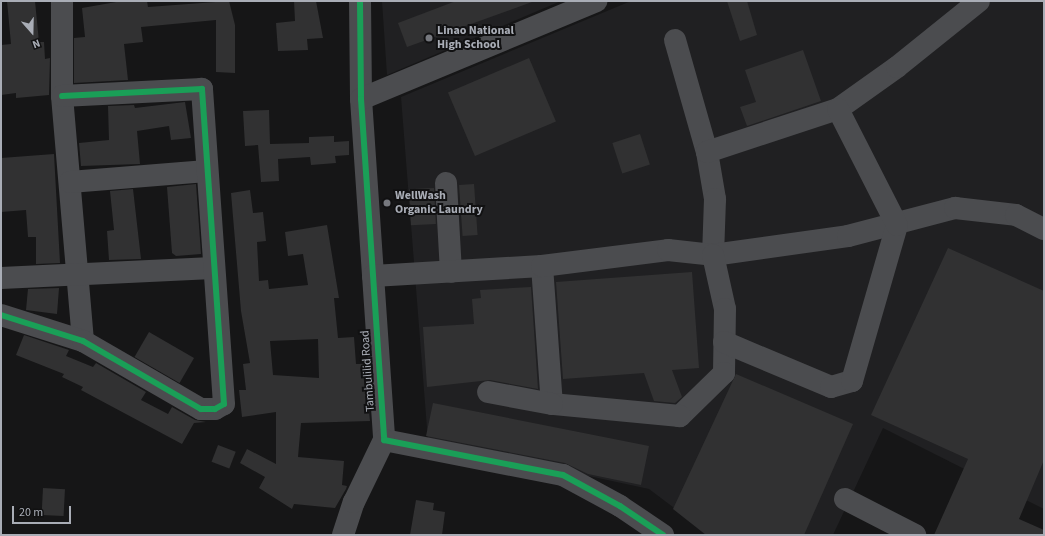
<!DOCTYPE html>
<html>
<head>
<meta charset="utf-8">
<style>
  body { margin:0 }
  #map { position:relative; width:1045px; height:536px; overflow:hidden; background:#161617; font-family:"Source Sans 3",sans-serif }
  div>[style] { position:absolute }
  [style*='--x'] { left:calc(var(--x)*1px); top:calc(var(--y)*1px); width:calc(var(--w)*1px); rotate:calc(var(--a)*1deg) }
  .built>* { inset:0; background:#202022 }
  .building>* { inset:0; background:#313132; transform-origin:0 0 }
  .minor>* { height:22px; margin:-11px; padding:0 11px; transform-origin:11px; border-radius:11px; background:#4b4c4f }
  .cycleway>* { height:6px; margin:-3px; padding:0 3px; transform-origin:3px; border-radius:3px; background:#1a9f57 }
  .dots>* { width:11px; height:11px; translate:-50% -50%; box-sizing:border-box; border:2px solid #111112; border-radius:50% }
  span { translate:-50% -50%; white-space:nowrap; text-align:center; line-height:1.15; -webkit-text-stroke:4px #111112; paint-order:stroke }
  .poi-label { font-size:12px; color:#a9adb6; font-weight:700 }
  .left { translate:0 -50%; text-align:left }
  .street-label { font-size:12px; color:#a9adb6 }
  .frame { position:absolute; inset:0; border:2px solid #a9adb6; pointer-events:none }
  .north { position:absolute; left:12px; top:12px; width:40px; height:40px; -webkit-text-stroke:3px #111112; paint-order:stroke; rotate:160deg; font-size:11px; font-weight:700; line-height:16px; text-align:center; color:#a9adb6 }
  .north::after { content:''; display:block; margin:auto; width:14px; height:18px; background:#a9adb6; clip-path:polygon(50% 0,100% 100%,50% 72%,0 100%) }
  .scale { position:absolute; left:12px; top:506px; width:59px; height:18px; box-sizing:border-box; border:2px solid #a9adb6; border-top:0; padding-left:5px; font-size:12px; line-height:14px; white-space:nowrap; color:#a9adb6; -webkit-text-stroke:3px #111112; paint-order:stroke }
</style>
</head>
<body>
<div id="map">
  <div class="built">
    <i style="clip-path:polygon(382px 1px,561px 1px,387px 75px)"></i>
    <i style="clip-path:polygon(631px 1px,1044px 1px,1044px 509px,883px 428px,833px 535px,710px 535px,649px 489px,428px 441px,401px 97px)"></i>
  </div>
  <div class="building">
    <i style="clip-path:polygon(7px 1px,35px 1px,39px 42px,44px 42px,45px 59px,50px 58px,49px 95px,16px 98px,16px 93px,1px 95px,1px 45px,11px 44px)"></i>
    <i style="clip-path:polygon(122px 1px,147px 1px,148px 7px,229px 1px,235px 25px,235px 73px,216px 72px,216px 20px,141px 27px,143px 42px,124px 44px,128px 80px,74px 83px,74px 38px,85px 37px,82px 8px)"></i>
    <i style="clip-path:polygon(294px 1px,316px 1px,323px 38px,307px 39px,308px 50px,278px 51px,276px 23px,295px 21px)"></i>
    <i style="clip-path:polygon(456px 1px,531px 1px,532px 2px,407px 47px,398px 23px)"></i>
    <i style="clip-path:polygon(727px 1px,747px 1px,757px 35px,740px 41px)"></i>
    <i style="clip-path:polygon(803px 50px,821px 101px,747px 126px,740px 107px,756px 102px,745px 70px)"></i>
    <i style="left:529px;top:58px;width:69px;height:88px;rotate:67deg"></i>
    <i style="clip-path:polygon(185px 102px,191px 138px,171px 140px,169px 126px,137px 131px,140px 164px,81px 166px,79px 143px,109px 140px,108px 106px,134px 105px,135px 108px)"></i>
    <i style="clip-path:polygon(269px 110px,270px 144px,309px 143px,309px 137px,334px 136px,334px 142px,349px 141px,349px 155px,335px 156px,336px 163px,311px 165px,310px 157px,278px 159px,279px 181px,261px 182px,258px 145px,245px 146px,243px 111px)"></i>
    <i style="left:640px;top:134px;width:32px;height:29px;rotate:72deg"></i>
    <i style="clip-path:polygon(54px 154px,60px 263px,36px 264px,36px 237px,28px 237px,26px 210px,1px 212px,1px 158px)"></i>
    <i style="clip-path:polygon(196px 184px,201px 254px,176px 256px,172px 253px,167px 187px)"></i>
    <i style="left:474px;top:184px;width:51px;height:15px;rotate:86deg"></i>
    <i style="left:434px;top:188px;width:36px;height:25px;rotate:87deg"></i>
    <i style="clip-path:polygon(133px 189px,141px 259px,109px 260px,107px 231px,114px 230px,110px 191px)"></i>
    <i style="clip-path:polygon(evenodd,250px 190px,253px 213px,263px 212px,266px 241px,257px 242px,259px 281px,268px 280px,269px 289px,308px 285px,303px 254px,288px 256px,285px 232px,327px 225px,339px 298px,334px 298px,338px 338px,354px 337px,356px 364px,364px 364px,370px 421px,301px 423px,298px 457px,344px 461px,342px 485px,347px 486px,346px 489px,335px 508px,294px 504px,292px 509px,259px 488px,265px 477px,240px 463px,247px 449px,276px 464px,276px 412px,242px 417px,239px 390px,246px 390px,243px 364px,250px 363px,241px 311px,231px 193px,250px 190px,318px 339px,319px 378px,273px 375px,270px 341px,318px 339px)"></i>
    <i style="clip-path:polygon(948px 248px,1044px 291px,1044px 460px,1019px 519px,1044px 530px,1044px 535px,934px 535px,968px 459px,871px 415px)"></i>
    <i style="clip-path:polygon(692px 272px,699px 368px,672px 370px,682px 397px,675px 403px,654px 401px,644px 373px,563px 379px,556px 282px)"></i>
    <i style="clip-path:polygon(531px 287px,538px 389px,490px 380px,427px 387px,423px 327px,474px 324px,472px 299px,481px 298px,480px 290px)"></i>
    <i style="clip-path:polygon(59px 288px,57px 314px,26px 310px,28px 289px)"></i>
    <i style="left:149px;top:332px;width:52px;height:29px;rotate:30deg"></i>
    <i style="clip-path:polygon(24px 335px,69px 350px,66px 356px,93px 367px,96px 363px,146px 392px,141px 400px,168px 414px,172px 407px,195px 420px,206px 422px,194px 423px,182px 444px,81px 390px,83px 387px,62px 377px,64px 374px,16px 355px)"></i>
    <i style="clip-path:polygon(736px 374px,853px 424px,804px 535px,706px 535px,673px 509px)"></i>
    <i style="clip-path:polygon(433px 403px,649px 446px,641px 485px,588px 474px,565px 463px,426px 436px)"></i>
    <i style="left:218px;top:445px;width:19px;height:18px;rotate:21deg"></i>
    <i style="left:43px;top:488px;width:22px;height:27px;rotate:3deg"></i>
    <i style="clip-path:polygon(416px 500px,434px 503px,433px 510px,445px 512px,442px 535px,410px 535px)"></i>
  </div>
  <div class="minor">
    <i style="--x:62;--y:1;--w:95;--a:90"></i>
    <i style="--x:62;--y:96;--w:246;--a:85.1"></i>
    <i style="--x:360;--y:1;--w:98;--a:89.4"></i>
    <i style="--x:361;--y:99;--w:342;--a:86.1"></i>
    <i style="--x:384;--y:440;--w:182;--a:11.1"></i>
    <i style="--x:563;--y:475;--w:65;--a:28.5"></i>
    <i style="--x:620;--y:506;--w:52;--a:34"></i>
    <i style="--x:675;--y:40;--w:116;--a:74.1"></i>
    <i style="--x:707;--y:152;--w:48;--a:80.3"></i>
    <i style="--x:715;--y:199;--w:56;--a:92"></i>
    <i style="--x:713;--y:255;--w:136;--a:-8"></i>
    <i style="--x:848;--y:236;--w:111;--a:-14.7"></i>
    <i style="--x:955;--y:208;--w:61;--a:6.5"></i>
    <i style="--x:1016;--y:215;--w:31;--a:27"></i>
    <i style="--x:361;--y:99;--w:255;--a:-22.6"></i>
    <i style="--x:707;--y:152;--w:138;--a:-18.2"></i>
    <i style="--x:838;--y:109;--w:72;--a:-35.4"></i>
    <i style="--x:897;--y:67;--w:105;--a:-38.8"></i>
    <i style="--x:70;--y:182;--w:137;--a:-4.6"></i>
    <i style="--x:446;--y:183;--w:89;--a:86.8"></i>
    <i style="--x:542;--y:266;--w:138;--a:85.9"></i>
    <i style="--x:373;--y:276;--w:169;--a:-3.4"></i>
    <i style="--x:542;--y:266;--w:127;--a:-7.2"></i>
    <i style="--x:668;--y:250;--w:45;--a:6.3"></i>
    <i style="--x:713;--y:255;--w:55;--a:77.5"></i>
    <i style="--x:725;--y:309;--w:64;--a:90.9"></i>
    <i style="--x:724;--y:373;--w:62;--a:135.7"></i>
    <i style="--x:680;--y:416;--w:129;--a:-174.6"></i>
    <i style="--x:552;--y:404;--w:65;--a:-169.4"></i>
    <i style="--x:1;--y:278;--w:212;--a:-2.7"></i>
    <i style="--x:1;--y:315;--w:86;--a:17.6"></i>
    <i style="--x:83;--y:341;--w:136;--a:30"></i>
    <i style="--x:201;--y:409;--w:14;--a:0"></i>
    <i style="--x:215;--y:409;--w:10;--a:-29"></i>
    <i style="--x:224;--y:404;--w:316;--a:-94"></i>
    <i style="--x:202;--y:89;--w:140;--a:177.1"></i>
    <i style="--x:724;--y:342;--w:116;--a:22.8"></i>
    <i style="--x:831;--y:387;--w:22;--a:-16"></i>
    <i style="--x:852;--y:381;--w:162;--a:-73.9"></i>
    <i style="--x:897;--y:225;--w:130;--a:-117"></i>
    <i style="--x:845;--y:499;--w:79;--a:27.2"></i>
    <i style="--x:343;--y:535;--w:35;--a:-72"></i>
    <i style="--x:354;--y:502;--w:69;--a:-64.2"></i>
  </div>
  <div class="cycleway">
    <i style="--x:360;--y:1;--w:98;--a:89.4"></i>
    <i style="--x:361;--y:99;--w:342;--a:86.1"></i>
    <i style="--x:384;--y:440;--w:182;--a:11.1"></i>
    <i style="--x:563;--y:475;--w:65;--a:28.5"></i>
    <i style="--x:620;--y:506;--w:52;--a:34"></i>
    <i style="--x:1;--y:315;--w:86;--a:17.6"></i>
    <i style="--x:83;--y:341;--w:136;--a:30"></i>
    <i style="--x:201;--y:409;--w:14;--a:0"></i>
    <i style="--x:215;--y:409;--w:10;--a:-29"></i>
    <i style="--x:224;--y:404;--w:316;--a:-94"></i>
    <i style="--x:202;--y:89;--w:140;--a:177.1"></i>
  </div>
  <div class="dots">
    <i style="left:429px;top:38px;background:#76787e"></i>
    <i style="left:387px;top:203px;background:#76787e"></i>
  </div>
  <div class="poi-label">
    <span class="left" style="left:437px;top:38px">Linao National<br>High School</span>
    <span class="left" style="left:395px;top:203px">WellWash<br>Organic Laundry</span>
  </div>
  <div class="street-label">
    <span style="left:368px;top:371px;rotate:-94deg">Tambulilid Road</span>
  </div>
  <div class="frame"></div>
  <div class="north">N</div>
  <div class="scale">20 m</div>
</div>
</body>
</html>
